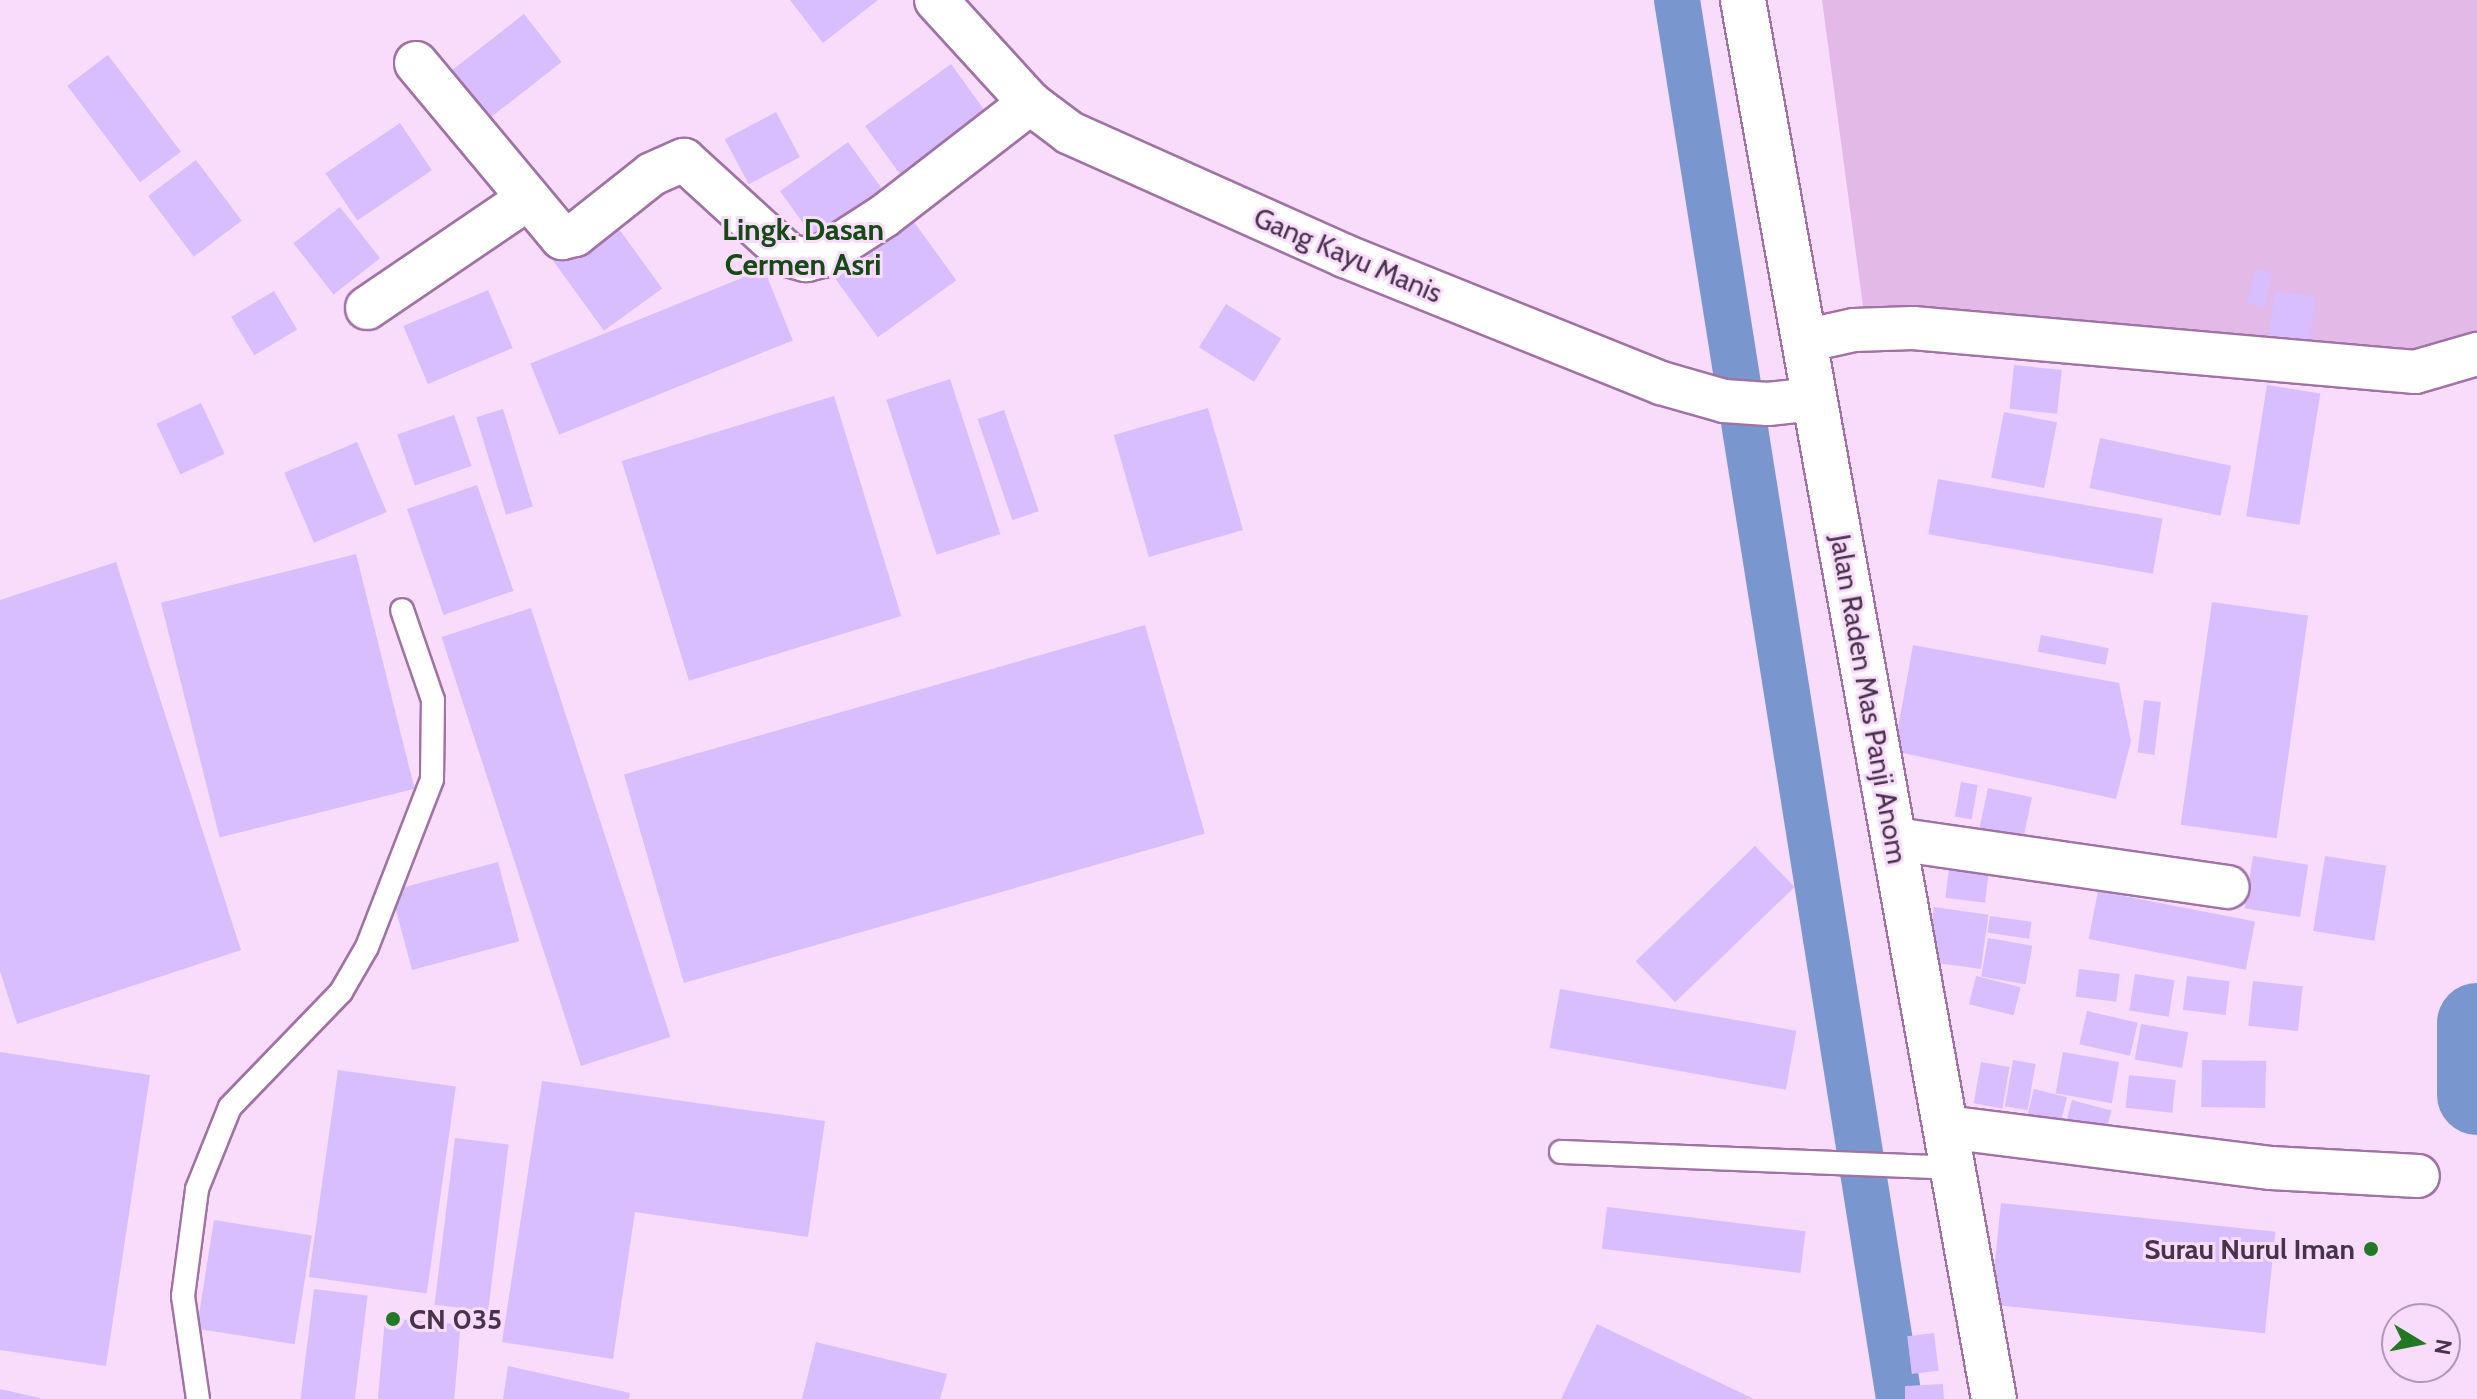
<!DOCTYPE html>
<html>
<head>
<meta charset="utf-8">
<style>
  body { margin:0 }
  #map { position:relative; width:2477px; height:1399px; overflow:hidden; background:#f9dbfc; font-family:Cabin,sans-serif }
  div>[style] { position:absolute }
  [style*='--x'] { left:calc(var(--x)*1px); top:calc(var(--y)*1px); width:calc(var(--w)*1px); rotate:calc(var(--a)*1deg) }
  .green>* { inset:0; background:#e2b9e7 }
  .canal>* { height:46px; margin:-23px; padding:0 23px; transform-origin:23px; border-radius:23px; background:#7996ce }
  .river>* { height:80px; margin:-40px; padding:0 40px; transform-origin:40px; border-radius:40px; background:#7996ce }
  .building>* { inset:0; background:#d8befe; transform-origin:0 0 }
  .roads { filter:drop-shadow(2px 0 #a072a5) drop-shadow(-2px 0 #a072a5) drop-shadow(0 2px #a072a5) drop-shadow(0 -2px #a072a5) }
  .lane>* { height:22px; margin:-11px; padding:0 11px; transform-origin:11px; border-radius:11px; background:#fff }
  .street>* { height:42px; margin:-21px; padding:0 21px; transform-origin:21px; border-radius:21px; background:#fff }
  .secondary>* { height:44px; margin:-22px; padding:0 22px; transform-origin:22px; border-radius:22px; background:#fff }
  .dots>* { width:22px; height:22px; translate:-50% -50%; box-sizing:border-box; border:4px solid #f9dbfc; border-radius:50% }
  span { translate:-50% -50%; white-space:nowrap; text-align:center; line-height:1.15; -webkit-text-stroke:6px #f9dbfc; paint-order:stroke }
  .street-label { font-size:28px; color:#48344a }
  .poi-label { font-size:28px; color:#48344a; font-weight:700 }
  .right { translate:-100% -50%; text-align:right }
  .left { translate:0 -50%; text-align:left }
  .neighbourhood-label { font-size:30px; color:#154a15; font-weight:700 }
  .north { position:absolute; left:2381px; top:1303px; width:80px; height:80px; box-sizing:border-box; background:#f9dbfc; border:2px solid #b298b5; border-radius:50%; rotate:100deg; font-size:22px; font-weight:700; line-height:32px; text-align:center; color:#48344a }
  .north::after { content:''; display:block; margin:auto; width:28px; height:36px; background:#237824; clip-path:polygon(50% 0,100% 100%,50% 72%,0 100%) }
</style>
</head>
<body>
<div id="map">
  <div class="green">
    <i style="clip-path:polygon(1822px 0,2477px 0,2477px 373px,1863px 306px)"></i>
  </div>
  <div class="canal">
    <i style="--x:1677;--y:0;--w:1417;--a:80.98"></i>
  </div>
  <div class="river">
    <i style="--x:2477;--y:1023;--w:72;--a:90"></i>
  </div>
  <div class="building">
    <i style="clip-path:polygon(790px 0,878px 0,823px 43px)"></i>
    <i style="left:524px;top:14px;width:61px;height:104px;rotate:52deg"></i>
    <i style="left:108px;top:55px;width:121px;height:51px;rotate:53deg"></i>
    <i style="left:951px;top:64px;width:67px;height:106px;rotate:54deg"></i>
    <i style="left:776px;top:112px;width:51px;height:58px;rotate:62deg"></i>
    <i style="left:400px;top:123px;width:57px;height:90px;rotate:56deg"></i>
    <i style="left:848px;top:142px;width:60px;height:84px;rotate:54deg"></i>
    <i style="left:196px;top:160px;width:76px;height:60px;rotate:53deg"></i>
    <i style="left:340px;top:207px;width:65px;height:59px;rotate:52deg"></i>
    <i style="left:611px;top:218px;width:87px;height:72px;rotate:54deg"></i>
    <i style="left:914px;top:222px;width:72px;height:97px;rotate:54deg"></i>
    <i style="left:764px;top:269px;width:77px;height:252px;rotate:68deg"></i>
    <i style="left:2255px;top:269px;width:18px;height:36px;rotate:13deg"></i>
    <i style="left:488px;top:290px;width:63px;height:92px;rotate:67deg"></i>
    <i style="left:274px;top:291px;width:45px;height:50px;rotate:59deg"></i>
    <i style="left:2275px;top:291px;width:41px;height:46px;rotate:8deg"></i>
    <i style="left:1226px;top:304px;width:65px;height:51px;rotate:32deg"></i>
    <i style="left:2014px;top:365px;width:48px;height:44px;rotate:6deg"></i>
    <i style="left:950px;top:379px;width:163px;height:67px;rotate:72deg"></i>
    <i style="left:2267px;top:385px;width:54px;height:133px;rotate:9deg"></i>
    <i style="left:834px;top:396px;width:230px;height:222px;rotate:73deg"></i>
    <i style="left:201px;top:403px;width:56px;height:49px;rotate:65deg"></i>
    <i style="left:1208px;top:408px;width:127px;height:98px;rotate:74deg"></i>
    <i style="left:503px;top:409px;width:102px;height:28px;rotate:73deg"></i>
    <i style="left:1004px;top:410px;width:107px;height:28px;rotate:71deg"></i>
    <i style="left:2004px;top:412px;width:54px;height:67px;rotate:11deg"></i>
    <i style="left:454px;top:415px;width:54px;height:60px;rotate:71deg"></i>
    <i style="left:2100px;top:438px;width:134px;height:51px;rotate:12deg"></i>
    <i style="left:357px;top:442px;width:76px;height:79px;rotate:67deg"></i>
    <i style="left:1938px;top:479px;width:228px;height:56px;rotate:10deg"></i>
    <i style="left:477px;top:485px;width:112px;height:74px;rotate:71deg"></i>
    <i style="left:356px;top:554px;width:242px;height:201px;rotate:76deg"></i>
    <i style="clip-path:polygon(116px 562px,241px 950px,17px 1024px,0 971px,0 600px)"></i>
    <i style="left:2212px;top:602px;width:97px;height:225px;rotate:8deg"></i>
    <i style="left:531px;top:608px;width:451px;height:94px;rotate:72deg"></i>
    <i style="left:1145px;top:625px;width:217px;height:542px;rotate:74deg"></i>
    <i style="left:2041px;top:635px;width:69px;height:17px;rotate:11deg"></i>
    <i style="clip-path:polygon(1913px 645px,2119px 683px,2131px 741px,2116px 799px,1894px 751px)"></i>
    <i style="left:2144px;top:700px;width:17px;height:53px;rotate:7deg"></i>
    <i style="left:1961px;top:782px;width:17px;height:35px;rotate:10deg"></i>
    <i style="left:1988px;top:788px;width:45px;height:45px;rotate:12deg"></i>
    <i style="left:1755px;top:846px;width:57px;height:166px;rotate:46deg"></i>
    <i style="left:2253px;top:856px;width:56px;height:53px;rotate:9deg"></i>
    <i style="left:2325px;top:856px;width:62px;height:76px;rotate:9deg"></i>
    <i style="left:498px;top:862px;width:82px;height:111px;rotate:75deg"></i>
    <i style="left:1949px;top:868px;width:40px;height:30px;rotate:7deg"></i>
    <i style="left:2098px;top:891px;width:160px;height:49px;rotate:11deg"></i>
    <i style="left:1934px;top:907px;width:55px;height:55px;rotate:8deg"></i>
    <i style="left:1990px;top:916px;width:42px;height:17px;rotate:8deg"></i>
    <i style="left:1988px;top:938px;width:45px;height:39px;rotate:10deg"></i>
    <i style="left:2079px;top:969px;width:41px;height:28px;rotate:7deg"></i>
    <i style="left:2135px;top:974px;width:40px;height:37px;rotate:9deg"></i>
    <i style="left:1976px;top:976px;width:46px;height:29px;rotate:14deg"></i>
    <i style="left:2187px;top:976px;width:43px;height:34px;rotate:7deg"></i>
    <i style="left:2253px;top:981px;width:50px;height:45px;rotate:6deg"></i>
    <i style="left:1560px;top:989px;width:240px;height:60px;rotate:10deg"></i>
    <i style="left:2087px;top:1011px;width:52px;height:34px;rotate:13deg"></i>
    <i style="left:2141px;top:1024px;width:48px;height:36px;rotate:10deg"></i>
    <i style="clip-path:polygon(0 1052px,150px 1075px,106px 1366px,0 1350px)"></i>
    <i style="left:2063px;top:1052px;width:57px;height:42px;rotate:10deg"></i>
    <i style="left:2013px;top:1060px;width:23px;height:47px;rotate:10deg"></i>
    <i style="left:2202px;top:1060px;width:64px;height:47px;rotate:1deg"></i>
    <i style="left:1981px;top:1062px;width:29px;height:42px;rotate:10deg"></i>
    <i style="left:338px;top:1070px;width:119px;height:209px;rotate:8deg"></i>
    <i style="left:2129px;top:1075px;width:47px;height:33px;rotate:6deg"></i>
    <i style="clip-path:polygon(542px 1081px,825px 1121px,808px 1237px,635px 1212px,613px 1359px,502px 1342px)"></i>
    <i style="left:2034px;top:1089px;width:34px;height:28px;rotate:14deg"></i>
    <i style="left:2072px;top:1100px;width:41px;height:29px;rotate:15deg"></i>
    <i style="left:455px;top:1138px;width:54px;height:168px;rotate:7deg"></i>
    <i style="left:2001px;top:1203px;width:276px;height:102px;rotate:6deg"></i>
    <i style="left:1607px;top:1207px;width:200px;height:42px;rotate:7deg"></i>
    <i style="left:214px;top:1220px;width:99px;height:110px;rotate:9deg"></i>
    <i style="left:314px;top:1289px;width:54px;height:111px;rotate:7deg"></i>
    <i style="left:385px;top:1318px;width:76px;height:81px;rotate:5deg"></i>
    <i style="clip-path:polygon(1597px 1324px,1754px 1399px,1561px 1399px)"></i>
    <i style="left:1934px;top:1333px;width:38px;height:27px;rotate:83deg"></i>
    <i style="clip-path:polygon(816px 1342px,947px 1374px,940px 1399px,802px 1399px)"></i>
    <i style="clip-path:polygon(508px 1366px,630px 1393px,629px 1399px,503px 1399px)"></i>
    <i style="clip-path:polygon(1943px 1384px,1944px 1399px,1905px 1399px,1905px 1386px)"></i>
    <i style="clip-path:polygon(0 1389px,40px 1398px,40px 1399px,0 1399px)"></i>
  </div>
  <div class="roads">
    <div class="lane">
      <i style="--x:1561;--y:1152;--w:392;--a:2.3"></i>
      <i style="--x:198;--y:1399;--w:104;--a:-98.3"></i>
      <i style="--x:183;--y:1296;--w:108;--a:-82.5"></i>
      <i style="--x:197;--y:1189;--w:88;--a:-68.1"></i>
      <i style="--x:230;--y:1107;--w:160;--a:-46"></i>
      <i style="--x:341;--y:992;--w:52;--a:-60"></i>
      <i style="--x:367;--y:947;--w:180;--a:-68.8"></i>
      <i style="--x:432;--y:779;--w:79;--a:-89.3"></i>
      <i style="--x:433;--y:700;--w:95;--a:-109"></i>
    </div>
    <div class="street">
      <i style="--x:936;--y:0;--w:139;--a:47.6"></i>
      <i style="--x:1030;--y:103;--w:50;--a:36.9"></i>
      <i style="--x:1070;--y:133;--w:301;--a:24.1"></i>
      <i style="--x:1345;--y:256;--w:341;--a:21.9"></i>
      <i style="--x:1661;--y:383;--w:66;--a:15.9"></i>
      <i style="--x:1724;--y:401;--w:44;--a:3.9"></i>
      <i style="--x:1768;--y:404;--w:46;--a:-6.2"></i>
      <i style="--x:416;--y:63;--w:228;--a:50.2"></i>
      <i style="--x:562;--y:238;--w:13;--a:-13"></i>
      <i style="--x:575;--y:235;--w:98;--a:-38.4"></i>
      <i style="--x:652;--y:174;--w:35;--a:-24"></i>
      <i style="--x:684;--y:160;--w:141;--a:42.4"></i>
      <i style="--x:788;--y:255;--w:19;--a:16"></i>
      <i style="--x:806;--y:260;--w:16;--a:-14"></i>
      <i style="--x:822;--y:256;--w:74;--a:-32.8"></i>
      <i style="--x:884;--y:216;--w:185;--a:-37.7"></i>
      <i style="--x:367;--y:308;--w:192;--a:-34.2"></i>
      <i style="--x:1804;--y:341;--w:51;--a:-12.4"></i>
      <i style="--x:1854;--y:330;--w:59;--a:-1.9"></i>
      <i style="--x:1913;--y:328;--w:504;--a:5.01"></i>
      <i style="--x:2415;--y:372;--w:65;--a:-16.2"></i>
      <i style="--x:1895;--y:839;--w:336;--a:8.2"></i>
      <i style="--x:1946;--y:1127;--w:328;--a:7.2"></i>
      <i style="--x:2271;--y:1168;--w:147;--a:3.1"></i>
    </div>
    <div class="secondary">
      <i style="--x:1743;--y:0;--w:1421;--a:79.83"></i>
    </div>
  </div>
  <div class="dots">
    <i style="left:2371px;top:1249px;background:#237824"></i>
    <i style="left:393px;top:1319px;background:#237824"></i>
  </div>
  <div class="street-label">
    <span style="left:1348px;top:255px;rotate:23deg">Gang Kayu Manis</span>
    <span style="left:1869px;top:699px;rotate:80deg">Jalan Raden Mas Panji Anom</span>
  </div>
  <div class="poi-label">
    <span class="right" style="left:2355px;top:1249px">Surau Nurul Iman</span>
    <span class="left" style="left:409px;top:1319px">CN 035</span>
  </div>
  <div class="neighbourhood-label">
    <span style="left:803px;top:247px">Lingk. Dasan<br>Cermen Asri</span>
  </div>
  <div class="north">N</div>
</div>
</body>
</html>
